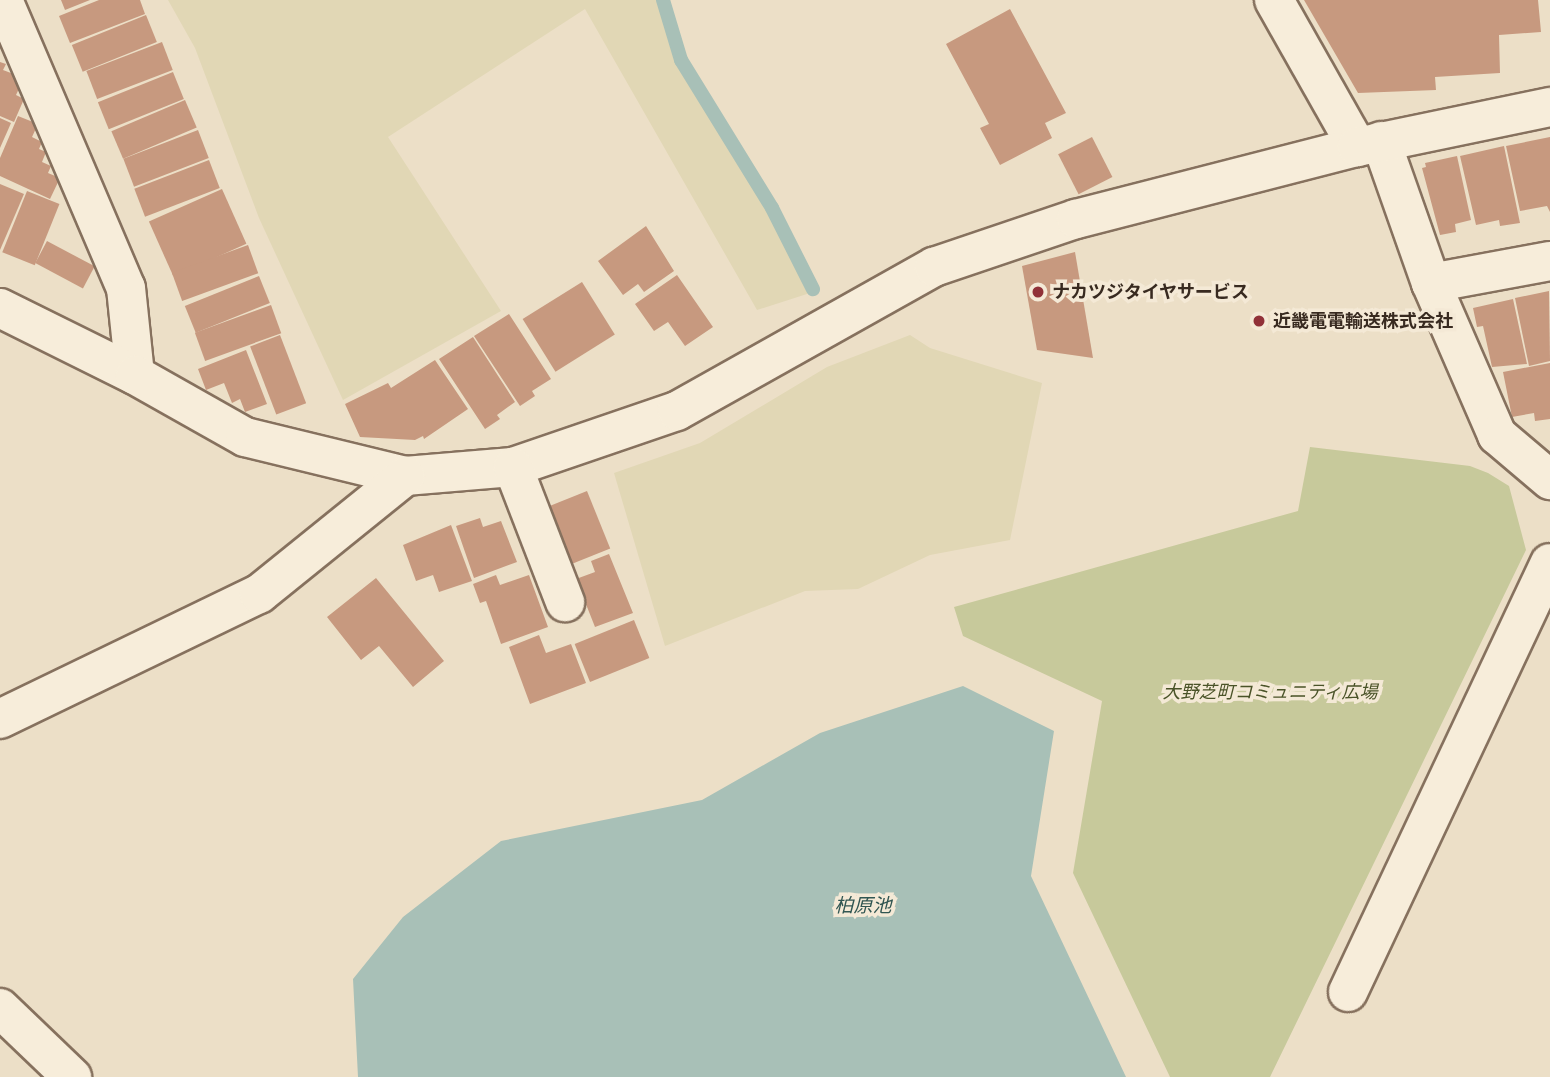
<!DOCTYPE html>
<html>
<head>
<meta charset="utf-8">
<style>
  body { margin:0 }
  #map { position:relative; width:1550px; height:1077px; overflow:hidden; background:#ecdfc7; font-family:"Libre Baskerville","Noto Sans JP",serif }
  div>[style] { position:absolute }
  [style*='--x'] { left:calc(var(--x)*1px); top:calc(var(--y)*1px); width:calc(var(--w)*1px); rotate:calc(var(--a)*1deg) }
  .farmland>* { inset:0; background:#e1d7b5 }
  .green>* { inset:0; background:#c7c99b }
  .water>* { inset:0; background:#a8c0b7 }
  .stream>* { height:14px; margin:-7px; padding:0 7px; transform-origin:7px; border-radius:7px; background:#a8c0b7 }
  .building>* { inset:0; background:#c7997f; transform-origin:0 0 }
  .roads { filter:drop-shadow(2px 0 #86715e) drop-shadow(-2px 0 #86715e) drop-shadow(0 2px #86715e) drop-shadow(0 -2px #86715e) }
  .minor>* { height:38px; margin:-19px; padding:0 19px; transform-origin:19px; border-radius:19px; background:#f7edda }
  .dots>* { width:19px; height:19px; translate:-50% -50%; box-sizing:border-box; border:4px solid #f4e9d6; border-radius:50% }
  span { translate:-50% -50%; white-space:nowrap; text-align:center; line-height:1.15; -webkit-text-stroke:7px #f4e9d6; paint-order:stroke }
  .poi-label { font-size:18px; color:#382a20; font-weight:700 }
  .left { translate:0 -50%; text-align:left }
  .park-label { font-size:18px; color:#4a5328; font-style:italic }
  .water-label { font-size:19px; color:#315652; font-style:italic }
</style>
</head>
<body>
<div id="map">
  <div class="farmland">
    <i style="clip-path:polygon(168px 0,657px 0,674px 55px,755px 188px,810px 293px,757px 310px,585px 9px,388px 137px,501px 311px,343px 400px,259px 218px,195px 48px)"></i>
    <i style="clip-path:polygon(910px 335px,930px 348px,1042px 383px,1010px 540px,930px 555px,858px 589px,805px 591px,665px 646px,614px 473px,700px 443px,827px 367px)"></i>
  </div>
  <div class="green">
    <i style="clip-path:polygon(1310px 447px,1470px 466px,1488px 473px,1509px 486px,1526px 550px,1270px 1077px,1170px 1077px,1073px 873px,1102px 701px,963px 636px,954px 607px,1298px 511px)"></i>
  </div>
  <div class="water">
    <i style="clip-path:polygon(963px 686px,1054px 731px,1031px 876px,1126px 1077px,358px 1077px,353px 979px,403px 917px,501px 841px,702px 800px,820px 733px)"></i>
  </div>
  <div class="stream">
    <i style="--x:663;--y:0;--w:63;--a:73.3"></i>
    <i style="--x:681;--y:60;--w:174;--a:58.4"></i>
    <i style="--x:772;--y:208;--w:91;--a:63.2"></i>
  </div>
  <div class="building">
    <i style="clip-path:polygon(61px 0,90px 0,65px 10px)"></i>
    <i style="clip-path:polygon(99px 0,140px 0,145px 14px,70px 43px,59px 16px)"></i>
    <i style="clip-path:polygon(1304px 0,1538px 0,1541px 32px,1499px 35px,1500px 73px,1435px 77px,1436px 90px,1358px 93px)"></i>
    <i style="clip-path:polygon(1010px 9px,1066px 113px,1045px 123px,1052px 138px,1000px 165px,980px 128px,989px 124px,946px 44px)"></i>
    <i style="left:146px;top:15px;width:29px;height:80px;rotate:68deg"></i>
    <i style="left:162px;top:42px;width:30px;height:81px;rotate:69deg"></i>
    <i style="clip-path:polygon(0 62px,6px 64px,3px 70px,24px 78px,16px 95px,24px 99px,14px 122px,0 116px)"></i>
    <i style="left:173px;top:72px;width:29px;height:81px;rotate:68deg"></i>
    <i style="left:185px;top:100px;width:30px;height:80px;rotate:67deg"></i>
    <i style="clip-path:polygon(18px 116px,38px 124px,32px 137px,42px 142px,39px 149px,46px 152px,42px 162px,51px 166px,48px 173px,60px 178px,50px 199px,0 176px,0 158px)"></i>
    <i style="clip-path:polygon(0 118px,11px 123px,0 148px)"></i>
    <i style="left:198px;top:130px;width:30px;height:80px;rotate:69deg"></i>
    <i style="left:1092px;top:137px;width:45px;height:38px;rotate:63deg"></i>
    <i style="clip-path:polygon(1550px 137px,1550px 212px,1547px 206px,1520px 211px,1506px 146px)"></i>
    <i style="clip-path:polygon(1504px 146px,1520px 223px,1500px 226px,1499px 220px,1476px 225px,1460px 156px)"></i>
    <i style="clip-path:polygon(1457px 156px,1471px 220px,1455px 224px,1456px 232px,1440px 235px,1422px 168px,1426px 167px,1425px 163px)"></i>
    <i style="left:209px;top:160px;width:30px;height:80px;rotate:69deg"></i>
    <i style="clip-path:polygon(0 184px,24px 194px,0 250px)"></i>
    <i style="left:222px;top:189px;width:60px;height:80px;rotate:66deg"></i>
    <i style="left:27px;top:191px;width:35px;height:66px;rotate:22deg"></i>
    <i style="clip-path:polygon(646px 226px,674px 271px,644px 292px,638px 284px,623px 295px,598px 261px)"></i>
    <i style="left:47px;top:241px;width:54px;height:25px;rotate:28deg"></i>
    <i style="left:248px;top:245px;width:30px;height:81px;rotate:70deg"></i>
    <i style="clip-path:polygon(1075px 252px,1093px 358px,1037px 350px,1022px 266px)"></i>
    <i style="clip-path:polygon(677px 275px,713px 327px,685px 346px,668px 322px,654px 331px,635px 304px)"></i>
    <i style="left:259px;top:276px;width:29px;height:80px;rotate:68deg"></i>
    <i style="left:582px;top:282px;width:62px;height:70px;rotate:58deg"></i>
    <i style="clip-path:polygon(1549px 291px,1550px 361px,1529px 366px,1515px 298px)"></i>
    <i style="clip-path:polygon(1513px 299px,1527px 364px,1492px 367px,1483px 326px,1477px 327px,1473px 308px)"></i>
    <i style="left:271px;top:305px;width:30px;height:81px;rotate:70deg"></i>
    <i style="clip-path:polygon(509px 314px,551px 379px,532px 391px,535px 396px,520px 406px,474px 336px)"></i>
    <i style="left:280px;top:335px;width:73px;height:32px;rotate:69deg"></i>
    <i style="clip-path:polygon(473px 337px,515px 402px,497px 415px,500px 419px,485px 429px,439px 359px)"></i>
    <i style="clip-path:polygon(246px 350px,267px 404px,245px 412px,240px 399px,232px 403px,224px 383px,206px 390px,198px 369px)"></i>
    <i style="clip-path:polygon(435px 360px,468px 409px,424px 439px,423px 436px,415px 440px,360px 437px,345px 404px,388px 383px,391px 388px)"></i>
    <i style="clip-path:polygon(1550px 363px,1550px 419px,1535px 421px,1534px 413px,1512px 417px,1503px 372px)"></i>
    <i style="left:587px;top:491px;width:62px;height:45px;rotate:68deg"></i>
    <i style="clip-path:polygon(480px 518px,483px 527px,501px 521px,517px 562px,474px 578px,456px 526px)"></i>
    <i style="clip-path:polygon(451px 525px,472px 581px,439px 592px,433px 575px,416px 581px,403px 545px)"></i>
    <i style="clip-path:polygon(609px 554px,633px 613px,595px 627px,576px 579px,595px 572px,591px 561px)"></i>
    <i style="clip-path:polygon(496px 575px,500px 585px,529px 575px,548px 627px,501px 644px,486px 601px,480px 603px,473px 584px)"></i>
    <i style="clip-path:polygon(376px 578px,444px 661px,413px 687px,379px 646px,361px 660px,327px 617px)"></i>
    <i style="left:634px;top:620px;width:41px;height:64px;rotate:68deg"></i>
    <i style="clip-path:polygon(539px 635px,546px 653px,571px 644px,586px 683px,530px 704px,509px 647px)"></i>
  </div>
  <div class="roads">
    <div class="minor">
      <i style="--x:3;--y:0;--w:313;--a:66.9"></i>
      <i style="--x:126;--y:288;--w:87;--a:84.1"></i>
      <i style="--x:1274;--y:0;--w:169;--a:60.5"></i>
      <i style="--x:1381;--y:141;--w:151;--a:70.6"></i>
      <i style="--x:1431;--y:283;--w:166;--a:66.5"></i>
      <i style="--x:1497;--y:435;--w:70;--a:40.3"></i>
      <i style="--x:1431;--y:283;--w:121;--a:-10.5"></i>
      <i style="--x:0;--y:308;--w:151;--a:26.4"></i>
      <i style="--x:135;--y:375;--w:126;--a:29.4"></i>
      <i style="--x:245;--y:437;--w:165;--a:13.7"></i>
      <i style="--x:405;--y:476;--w:108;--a:-4.8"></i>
      <i style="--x:513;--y:467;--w:173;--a:-18.9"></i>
      <i style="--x:677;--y:411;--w:295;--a:-29.3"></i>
      <i style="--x:934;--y:267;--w:150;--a:-18.7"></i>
      <i style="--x:1076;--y:219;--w:290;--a:-14.4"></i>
      <i style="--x:1357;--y:147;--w:197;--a:-11.7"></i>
      <i style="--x:513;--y:467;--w:145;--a:68.9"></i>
      <i style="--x:0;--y:719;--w:288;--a:-25.8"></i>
      <i style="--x:259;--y:594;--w:188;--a:-38.9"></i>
      <i style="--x:1348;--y:992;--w:474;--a:-64.8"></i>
      <i style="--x:0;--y:1008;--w:100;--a:43.8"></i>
    </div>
  </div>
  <div class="dots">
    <i style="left:1038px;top:292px;background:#913138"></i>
    <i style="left:1259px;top:321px;background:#913138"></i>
  </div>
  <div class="poi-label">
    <span class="left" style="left:1052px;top:292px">ナカツジタイヤサービス</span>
    <span class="left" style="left:1273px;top:321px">近畿電電輸送株式会社</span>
  </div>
  <div class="park-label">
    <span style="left:1270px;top:692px">大野芝町コミュニティ広場</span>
  </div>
  <div class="water-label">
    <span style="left:863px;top:906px">柏原池</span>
  </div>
</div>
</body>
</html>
